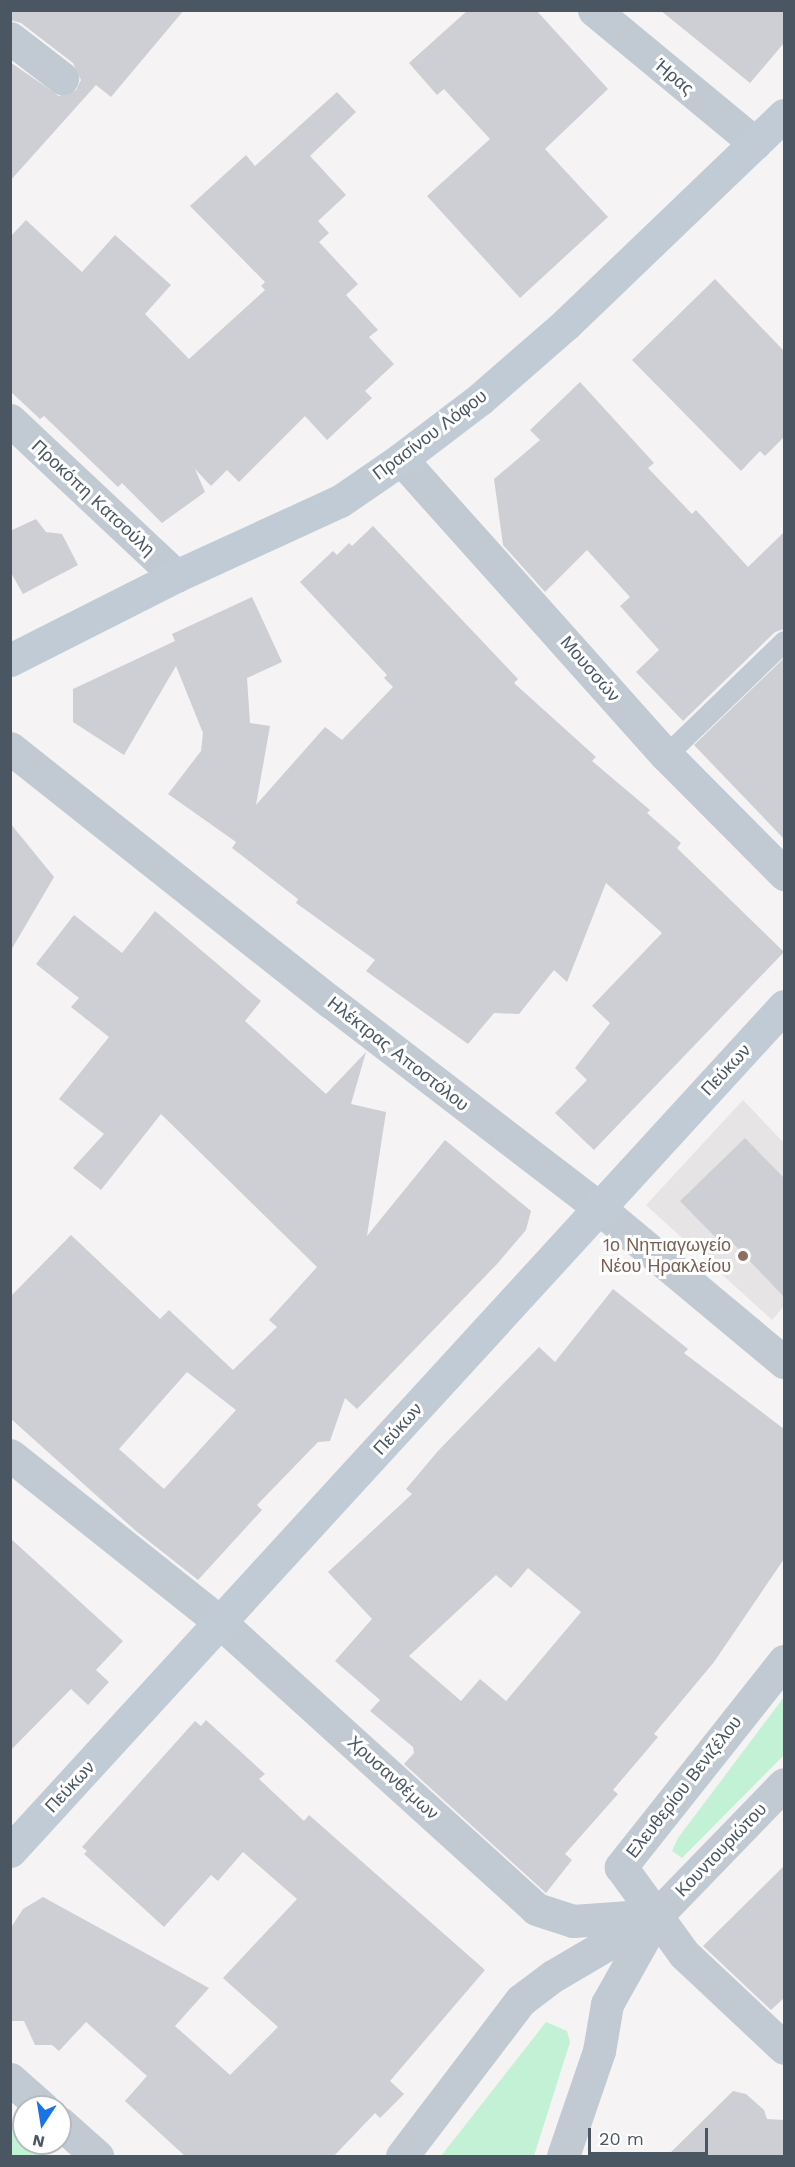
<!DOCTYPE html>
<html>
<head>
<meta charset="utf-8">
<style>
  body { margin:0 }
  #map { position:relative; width:795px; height:2167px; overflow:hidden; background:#f5f3f3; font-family:"Work Sans",sans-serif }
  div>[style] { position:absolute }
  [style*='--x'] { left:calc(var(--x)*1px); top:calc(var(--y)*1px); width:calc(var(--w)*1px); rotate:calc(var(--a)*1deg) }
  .education>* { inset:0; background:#e6e4e5 }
  .green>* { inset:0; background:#c3f1d5 }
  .building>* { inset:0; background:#cdcfd5 }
  .lane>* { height:21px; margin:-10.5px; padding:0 10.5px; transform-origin:10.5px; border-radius:10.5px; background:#c1cad2 }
  .street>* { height:33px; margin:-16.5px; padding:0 16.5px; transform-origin:16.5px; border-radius:16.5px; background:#c1cad2 }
  .secondary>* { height:33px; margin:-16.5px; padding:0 16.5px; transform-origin:16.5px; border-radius:16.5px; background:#c1cbd6 }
  .dots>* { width:16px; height:16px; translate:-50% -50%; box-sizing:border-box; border:3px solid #fff; border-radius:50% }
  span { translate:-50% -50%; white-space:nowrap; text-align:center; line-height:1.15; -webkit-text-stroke:6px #fff; paint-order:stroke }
  .street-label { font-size:18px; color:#4a5661 }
  .education-label { font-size:18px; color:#785e54 }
  .right { translate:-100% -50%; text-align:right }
  .frame { position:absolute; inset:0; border:12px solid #4a5661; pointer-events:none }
  .north { position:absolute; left:12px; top:2095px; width:60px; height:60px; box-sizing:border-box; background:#fff; border:2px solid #b7bbc0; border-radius:50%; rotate:192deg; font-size:16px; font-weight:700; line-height:24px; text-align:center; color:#4a5661 }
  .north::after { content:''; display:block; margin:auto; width:21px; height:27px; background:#1a73e8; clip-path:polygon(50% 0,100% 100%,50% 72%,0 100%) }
  .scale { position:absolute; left:588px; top:2128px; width:120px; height:27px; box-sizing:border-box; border:3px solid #4a5661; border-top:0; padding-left:8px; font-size:18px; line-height:21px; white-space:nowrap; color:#4a5661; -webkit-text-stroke:4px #fff; paint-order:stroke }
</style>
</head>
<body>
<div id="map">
  <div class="education">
    <i style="clip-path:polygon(743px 1100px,784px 1143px,784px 1306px,772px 1320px,646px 1205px)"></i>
  </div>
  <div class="green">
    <i style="clip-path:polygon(784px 1697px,784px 1755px,682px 1858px,672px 1851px,678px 1838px)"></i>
    <i style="clip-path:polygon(546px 2022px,567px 2031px,570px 2042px,534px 2156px,441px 2156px)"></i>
    <i style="clip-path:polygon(10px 2126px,24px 2138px,24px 2143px,30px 2143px,45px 2156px,11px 2156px)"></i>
  </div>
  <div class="building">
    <i style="clip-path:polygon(10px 10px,184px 10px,111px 97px,96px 85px,10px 181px,10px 62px,59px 96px,76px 90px,81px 80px,73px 63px,21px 23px,10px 20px)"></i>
    <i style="clip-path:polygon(468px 10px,536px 10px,608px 89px,545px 149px,608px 217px,520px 298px,427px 196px,490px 139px,444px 89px,437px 95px,409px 63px)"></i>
    <i style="clip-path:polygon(660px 10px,784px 10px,784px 43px,750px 83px)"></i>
    <i style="clip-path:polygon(337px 92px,356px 112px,310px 156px,346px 195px,318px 221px,329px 233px,319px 242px,358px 284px,346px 295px,378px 330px,369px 337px,394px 364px,365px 391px,372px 398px,327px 440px,305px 416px,239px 482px,227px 470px,211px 486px,195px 469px,205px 492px,162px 523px,122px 483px,118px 487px,44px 416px,40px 419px,10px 391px,10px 237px,26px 220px,82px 272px,115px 235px,171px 285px,145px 314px,189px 359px,265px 290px,261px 286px,265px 282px,190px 206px,246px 155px,255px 166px)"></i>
    <i style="clip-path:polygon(715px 279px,784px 351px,784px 437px,765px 456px,760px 451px,741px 471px,632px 360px)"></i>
    <i style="clip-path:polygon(580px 382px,654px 463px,648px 468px,692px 514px,696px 510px,748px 567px,784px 532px,784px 629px,775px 632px,683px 721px,636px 672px,659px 650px,620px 606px,630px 597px,587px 550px,545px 592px,503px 545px,494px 479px,540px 440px,530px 430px)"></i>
    <i style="clip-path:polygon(36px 519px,46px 532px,62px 534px,78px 565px,23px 594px,10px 571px,10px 531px)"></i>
    <i style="clip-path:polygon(373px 526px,518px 679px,514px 683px,596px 757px,592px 761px,650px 810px,647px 813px,681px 843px,677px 848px,784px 952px,594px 1150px,555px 1113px,587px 1080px,575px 1068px,610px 1023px,592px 1006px,662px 933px,606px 883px,567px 982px,554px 970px,519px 1014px,494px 1013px,468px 1044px,366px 971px,375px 960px,296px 903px,298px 899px,232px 848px,236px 842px,168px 794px,201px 751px,203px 733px,176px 666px,124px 755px,73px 722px,73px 689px,175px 641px,172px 634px,252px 597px,282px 662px,247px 678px,250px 723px,270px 726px,256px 805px,325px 727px,342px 740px,393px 687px,384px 678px,387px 675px,300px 582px,333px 551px,337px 555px,349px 543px,352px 546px)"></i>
    <i style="clip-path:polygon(784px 658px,784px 839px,694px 745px)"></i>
    <i style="clip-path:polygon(10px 823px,54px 877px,10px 952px)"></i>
    <i style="clip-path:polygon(evenodd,155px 911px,261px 1001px,245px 1021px,326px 1094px,366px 1052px,351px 1104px,386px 1112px,367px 1236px,445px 1140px,531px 1211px,526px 1230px,497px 1264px,357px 1409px,345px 1398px,330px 1441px,318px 1442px,257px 1505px,262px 1510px,198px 1580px,136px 1531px,10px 1418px,10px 1297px,71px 1235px,160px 1319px,169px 1310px,233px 1370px,277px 1327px,269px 1320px,317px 1267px,161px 1114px,101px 1190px,73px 1168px,104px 1134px,59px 1099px,109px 1037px,71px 1007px,79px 998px,36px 964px,74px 915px,122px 953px,155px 911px,187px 1372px,236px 1410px,164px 1489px,119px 1449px,187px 1372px)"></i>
    <i style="clip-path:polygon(745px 1138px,784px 1178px,784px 1297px,726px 1236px,720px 1242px,680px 1201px)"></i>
    <i style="clip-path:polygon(evenodd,613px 1289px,688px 1349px,684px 1353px,784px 1429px,784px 1559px,714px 1662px,654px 1734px,658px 1737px,613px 1790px,618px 1794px,565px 1854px,572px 1860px,546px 1893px,404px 1764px,414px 1753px,413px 1747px,370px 1711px,380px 1700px,335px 1661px,372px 1619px,328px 1572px,412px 1494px,406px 1489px,438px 1451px,539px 1347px,555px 1362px,613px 1289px,528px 1568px,581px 1612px,506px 1701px,480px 1679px,461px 1701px,409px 1656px,496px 1575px,511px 1588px,528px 1568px)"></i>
    <i style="clip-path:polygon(10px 1538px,123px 1641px,96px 1670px,109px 1682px,88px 1705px,71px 1689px,10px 1751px)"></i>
    <i style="clip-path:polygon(206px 1720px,265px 1774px,259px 1779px,304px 1821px,309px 1815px,485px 1970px,390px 2081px,404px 2094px,380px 2118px,375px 2113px,333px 2157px,186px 2157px,125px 2101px,147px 2076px,86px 2022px,59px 2051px,52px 2045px,35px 2045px,24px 2021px,10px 2021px,10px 1929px,23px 1909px,43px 1897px,209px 1988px,175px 2026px,230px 2075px,278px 2027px,223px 1978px,297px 1899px,243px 1852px,218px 1881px,211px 1875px,164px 1927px,84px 1854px,87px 1851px,82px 1847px,195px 1721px,201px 1726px)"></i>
    <i style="clip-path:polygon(784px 1866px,784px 1998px,771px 2010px,703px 1946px)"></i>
    <i style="clip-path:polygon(733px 2091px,746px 2094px,764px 2110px,767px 2119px,784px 2120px,784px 2157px,666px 2157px)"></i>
  </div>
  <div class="lane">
    <i style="--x:666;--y:755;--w:164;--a:-44"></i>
  </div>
  <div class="street">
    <i style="--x:594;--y:10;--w:209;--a:39.6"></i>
    <i style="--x:10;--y:38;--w:66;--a:37.6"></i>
    <i style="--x:10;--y:420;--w:228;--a:43.2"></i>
    <i style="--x:401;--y:459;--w:397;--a:48.2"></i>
    <i style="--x:666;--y:755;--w:168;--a:45.2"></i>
    <i style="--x:10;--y:748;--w:409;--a:38.4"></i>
    <i style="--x:331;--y:1002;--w:338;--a:37.5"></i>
    <i style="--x:599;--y:1208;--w:241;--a:39.8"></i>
    <i style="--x:10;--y:1455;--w:270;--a:38.5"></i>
    <i style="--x:221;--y:1623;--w:425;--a:42.2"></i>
    <i style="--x:536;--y:1909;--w:39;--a:18"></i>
    <i style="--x:573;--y:1921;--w:84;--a:-4.1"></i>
    <i style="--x:784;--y:1661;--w:263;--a:128.4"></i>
    <i style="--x:621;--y:1867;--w:107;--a:54.1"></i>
    <i style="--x:684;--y:1954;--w:137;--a:43.2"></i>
    <i style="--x:10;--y:2079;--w:43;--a:41.2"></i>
    <i style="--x:60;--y:2123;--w:50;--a:41.7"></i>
    <i style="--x:402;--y:2156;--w:196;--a:-52.7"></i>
    <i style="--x:521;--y:2000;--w:40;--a:-37"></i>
    <i style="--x:553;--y:1976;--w:113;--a:-30.4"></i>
    <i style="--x:563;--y:2156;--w:111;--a:-71.1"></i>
    <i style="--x:599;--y:2051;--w:48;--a:-80.3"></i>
    <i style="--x:607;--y:2004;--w:102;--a:-60.7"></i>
    <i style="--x:657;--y:1915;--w:182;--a:-45.9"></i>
  </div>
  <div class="secondary">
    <i style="--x:10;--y:660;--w:186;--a:-26.8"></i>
    <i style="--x:176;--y:576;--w:180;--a:-24.6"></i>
    <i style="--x:340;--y:501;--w:74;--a:-34.5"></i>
    <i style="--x:401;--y:459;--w:99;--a:-37.2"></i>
    <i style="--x:480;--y:399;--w:114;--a:-41.1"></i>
    <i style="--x:566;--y:324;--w:302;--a:-43.8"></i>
    <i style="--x:10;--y:1851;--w:1146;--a:-47.51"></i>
  </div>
  <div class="dots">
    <i style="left:743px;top:1256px;background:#8d6e63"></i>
  </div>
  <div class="street-label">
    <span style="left:674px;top:77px;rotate:40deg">Ήρας</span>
    <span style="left:430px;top:435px;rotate:-37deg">Πρασίνου Λόφου</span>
    <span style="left:93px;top:498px;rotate:43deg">Προκόπη Κατσούλη</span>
    <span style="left:590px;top:669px;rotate:49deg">Μουσσών</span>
    <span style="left:398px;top:1054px;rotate:38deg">Ηλέκτρας Αποστόλου</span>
    <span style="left:726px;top:1070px;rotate:-47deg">Πεύκων</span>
    <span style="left:398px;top:1429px;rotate:-48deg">Πεύκων</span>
    <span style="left:393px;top:1778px;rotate:42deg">Χρυσανθέμων</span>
    <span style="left:70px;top:1787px;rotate:-47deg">Πεύκων</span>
    <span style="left:684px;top:1787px;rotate:-52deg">Ελευθερίου Βενιζέλου</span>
    <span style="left:721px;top:1850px;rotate:-46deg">Κουντουριώτου</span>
  </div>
  <div class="education-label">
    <span class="right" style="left:731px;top:1256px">1ο Νηπιαγωγείο<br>Νέου Ηρακλείου</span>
  </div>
  <div class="frame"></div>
  <div class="north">N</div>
  <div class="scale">20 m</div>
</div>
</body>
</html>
